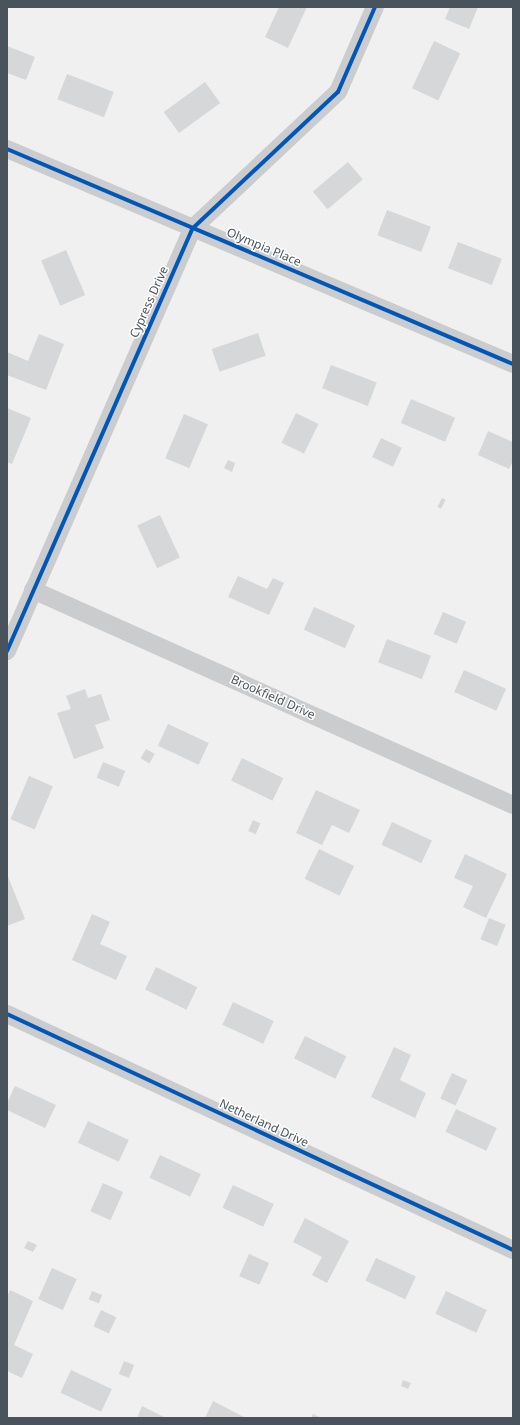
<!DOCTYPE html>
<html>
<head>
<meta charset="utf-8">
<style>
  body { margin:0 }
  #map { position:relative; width:520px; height:1425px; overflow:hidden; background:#f0f0f0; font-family:"Noto Sans",sans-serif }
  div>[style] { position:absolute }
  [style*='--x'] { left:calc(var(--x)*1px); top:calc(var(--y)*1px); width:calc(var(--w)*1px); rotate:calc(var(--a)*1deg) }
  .building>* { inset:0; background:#d6d7d8; transform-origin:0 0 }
  .street>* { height:18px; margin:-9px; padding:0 9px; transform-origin:9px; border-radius:9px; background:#caccce }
  .cycleway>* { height:4px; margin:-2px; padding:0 2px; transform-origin:2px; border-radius:2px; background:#0057b8 }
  span { translate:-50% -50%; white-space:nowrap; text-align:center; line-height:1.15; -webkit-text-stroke:3px #fff; paint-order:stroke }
  .street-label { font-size:12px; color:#48535b }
  .frame { position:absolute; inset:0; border:8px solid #48535b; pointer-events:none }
</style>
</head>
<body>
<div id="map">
  <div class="building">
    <i style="clip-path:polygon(279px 7px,307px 7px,288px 48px,265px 37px)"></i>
    <i style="clip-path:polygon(450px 7px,478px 7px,469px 29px,445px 19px)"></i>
    <i style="left:434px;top:41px;width:29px;height:52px;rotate:25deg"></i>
    <i style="clip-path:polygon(7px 46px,35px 57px,26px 80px,7px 73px)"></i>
    <i style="left:67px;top:74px;width:50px;height:27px;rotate:21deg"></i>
    <i style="left:205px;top:82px;width:26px;height:51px;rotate:54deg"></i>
    <i style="left:348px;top:162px;width:23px;height:46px;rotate:50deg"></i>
    <i style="left:387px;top:210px;width:47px;height:27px;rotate:21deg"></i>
    <i style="left:458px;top:242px;width:47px;height:28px;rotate:21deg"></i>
    <i style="left:66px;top:250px;width:49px;height:27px;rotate:67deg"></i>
    <i style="left:258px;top:333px;width:24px;height:49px;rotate:71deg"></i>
    <i style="clip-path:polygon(39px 334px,64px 344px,46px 390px,7px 375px,7px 352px,28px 361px)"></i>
    <i style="left:331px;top:365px;width:49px;height:25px;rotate:21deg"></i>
    <i style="left:411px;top:399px;width:48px;height:26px;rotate:23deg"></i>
    <i style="clip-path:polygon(7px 408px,31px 418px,12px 464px,7px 462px)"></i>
    <i style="left:296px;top:413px;width:25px;height:33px;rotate:26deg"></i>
    <i style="left:184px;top:414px;width:26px;height:48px;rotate:23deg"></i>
    <i style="clip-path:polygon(488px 431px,513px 442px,513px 461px,509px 469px,478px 455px)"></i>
    <i style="left:381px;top:438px;width:23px;height:21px;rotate:25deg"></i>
    <i style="clip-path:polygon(228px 460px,235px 463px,232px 472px,224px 468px)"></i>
    <i style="left:442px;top:498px;width:4px;height:10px;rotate:27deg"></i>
    <i style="left:160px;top:515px;width:47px;height:25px;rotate:65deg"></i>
    <i style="clip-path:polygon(238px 576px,267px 589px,273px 578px,284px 583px,269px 615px,228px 597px)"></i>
    <i style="left:314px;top:607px;width:45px;height:25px;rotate:24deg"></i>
    <i style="left:443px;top:612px;width:25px;height:24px;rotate:23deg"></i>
    <i style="left:387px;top:639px;width:47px;height:25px;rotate:21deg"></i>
    <i style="left:464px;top:670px;width:46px;height:24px;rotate:24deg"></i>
    <i style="clip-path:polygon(85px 689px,88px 698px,101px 694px,110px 720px,95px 725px,104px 748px,74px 759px,57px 713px,71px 709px,66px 696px)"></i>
    <i style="left:168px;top:724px;width:45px;height:24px;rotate:25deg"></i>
    <i style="left:146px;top:749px;width:10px;height:11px;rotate:29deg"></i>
    <i style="left:242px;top:758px;width:46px;height:25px;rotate:26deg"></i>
    <i style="left:103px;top:762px;width:24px;height:17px;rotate:22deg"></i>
    <i style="left:29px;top:776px;width:26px;height:47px;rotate:23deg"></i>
    <i style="clip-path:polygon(316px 790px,360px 810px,349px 833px,332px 825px,322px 845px,296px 833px)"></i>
    <i style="left:253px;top:820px;width:8px;height:12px;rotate:23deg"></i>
    <i style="left:392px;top:822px;width:44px;height:25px;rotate:25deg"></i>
    <i style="left:319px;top:849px;width:39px;height:33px;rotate:26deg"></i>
    <i style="clip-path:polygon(465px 854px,507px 874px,486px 918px,463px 907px,473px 886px,454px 878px)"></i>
    <i style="clip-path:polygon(7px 874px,25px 919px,7px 926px)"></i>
    <i style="clip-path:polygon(92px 914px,110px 922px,100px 944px,127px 956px,116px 980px,72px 960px)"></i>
    <i style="left:489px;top:918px;width:18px;height:23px;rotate:22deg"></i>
    <i style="left:156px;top:967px;width:46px;height:25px;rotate:26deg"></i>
    <i style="left:233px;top:1002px;width:45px;height:25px;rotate:25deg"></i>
    <i style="left:305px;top:1036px;width:46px;height:25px;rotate:26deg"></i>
    <i style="clip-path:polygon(394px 1047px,411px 1055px,400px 1080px,426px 1093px,415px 1118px,371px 1097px)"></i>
    <i style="left:452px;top:1073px;width:17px;height:28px;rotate:25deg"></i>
    <i style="clip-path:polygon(15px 1086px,56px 1105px,45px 1128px,7px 1110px,7px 1103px)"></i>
    <i style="left:456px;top:1109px;width:45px;height:25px;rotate:25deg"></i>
    <i style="left:88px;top:1121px;width:45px;height:24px;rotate:25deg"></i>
    <i style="left:160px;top:1155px;width:45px;height:25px;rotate:25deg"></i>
    <i style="left:103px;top:1183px;width:22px;height:31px;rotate:24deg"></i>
    <i style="left:233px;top:1185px;width:45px;height:25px;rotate:25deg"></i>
    <i style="clip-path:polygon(305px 1218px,349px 1241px,327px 1283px,312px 1275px,322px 1257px,293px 1242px)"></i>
    <i style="clip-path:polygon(28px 1241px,37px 1245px,33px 1252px,24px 1248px)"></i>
    <i style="left:249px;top:1254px;width:22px;height:24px;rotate:24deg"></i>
    <i style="left:376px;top:1258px;width:44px;height:25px;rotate:25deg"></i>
    <i style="left:52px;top:1268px;width:27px;height:34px;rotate:24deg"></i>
    <i style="clip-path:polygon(10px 1290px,33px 1301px,14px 1345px,33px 1354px,22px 1378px,7px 1371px,7px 1297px)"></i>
    <i style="left:92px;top:1291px;width:11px;height:9px;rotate:22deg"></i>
    <i style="left:446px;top:1291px;width:45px;height:25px;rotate:25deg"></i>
    <i style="left:101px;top:1310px;width:17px;height:18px;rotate:25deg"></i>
    <i style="left:124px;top:1361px;width:11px;height:14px;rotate:22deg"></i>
    <i style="left:71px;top:1370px;width:45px;height:25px;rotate:25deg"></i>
    <i style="clip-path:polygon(403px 1380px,411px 1383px,408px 1389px,401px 1386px)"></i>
    <i style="clip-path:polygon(213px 1401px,244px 1417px,243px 1418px,205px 1418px)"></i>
    <i style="clip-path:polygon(142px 1406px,166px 1418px,137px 1418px)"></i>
    <i style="clip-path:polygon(313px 1414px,322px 1418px,311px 1418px)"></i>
  </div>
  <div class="street">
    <i style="--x:7;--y:149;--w:550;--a:23.02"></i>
    <i style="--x:33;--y:590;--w:526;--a:24.13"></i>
    <i style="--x:7;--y:651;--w:462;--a:-66.3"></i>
    <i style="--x:193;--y:228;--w:199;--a:-43.2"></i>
    <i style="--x:338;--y:92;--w:93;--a:-66.5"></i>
    <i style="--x:7;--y:1014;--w:558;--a:25"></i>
  </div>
  <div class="cycleway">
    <i style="--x:7;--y:149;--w:550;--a:23.02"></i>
    <i style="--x:7;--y:651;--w:462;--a:-66.3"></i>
    <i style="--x:193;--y:228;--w:199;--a:-43.2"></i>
    <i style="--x:338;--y:92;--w:93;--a:-66.5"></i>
    <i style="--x:7;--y:1014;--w:558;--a:25"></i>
  </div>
  <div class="street-label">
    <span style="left:264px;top:247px;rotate:23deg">Olympia Place</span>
    <span style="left:149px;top:302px;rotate:-66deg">Cypress Drive</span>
    <span style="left:273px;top:697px;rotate:24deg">Brookfield Drive</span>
    <span style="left:264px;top:1123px;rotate:25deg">Netherland Drive</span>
  </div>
  <div class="frame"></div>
</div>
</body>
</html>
